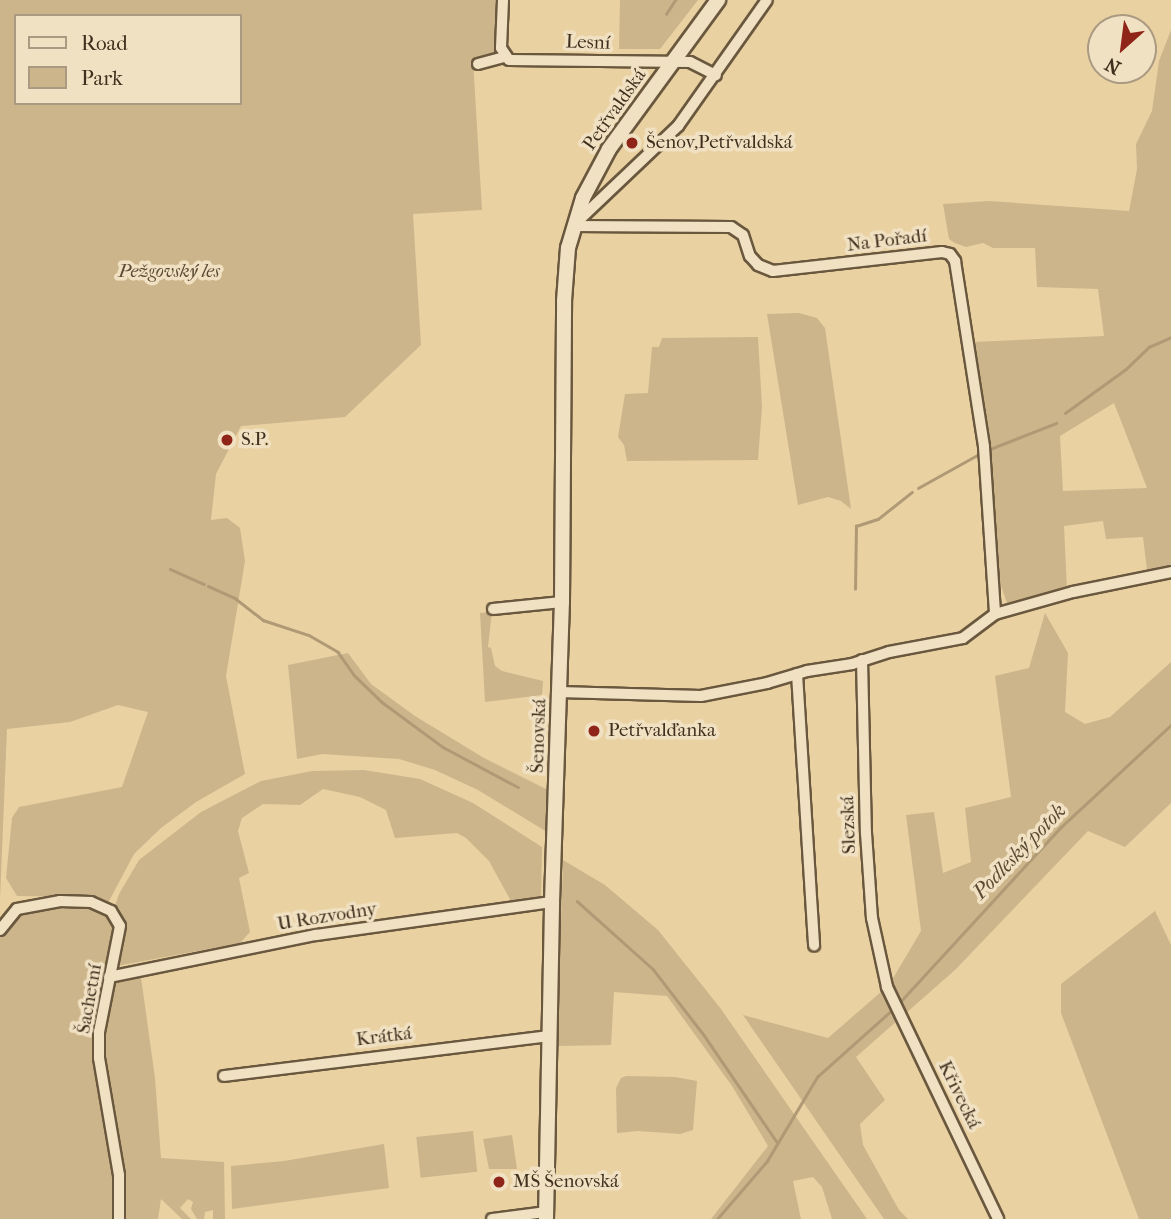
<!DOCTYPE html>
<html>
<head>
<meta charset="utf-8">
<style>
  body { margin:0 }
  #map { position:relative; width:1171px; height:1219px; overflow:hidden; background:#e9d1a2; font-family:"IM FELL French Canon",serif }
  div>[style] { position:absolute }
  [style*='--x'] { left:calc(var(--x)*1px); top:calc(var(--y)*1px); width:calc(var(--w)*1px); rotate:calc(var(--a)*1deg) }
  .green>* { inset:0; background:#ccb58b; transform-origin:0 0 }
  .stream>* { height:2.5px; margin:-1.25px; padding:0 1.25px; transform-origin:1.25px; border-radius:1.25px; background:#af9a75 }
  .roads { filter:drop-shadow(2px 0 #6a583e) drop-shadow(-2px 0 #6a583e) drop-shadow(0 2px #6a583e) drop-shadow(0 -2px #6a583e) }
  .street>* { height:10px; margin:-5px; padding:0 5px; transform-origin:5px; border-radius:5px; background:#f1e1c3 }
  .secondary>* { height:14px; margin:-7px; padding:0 7px; transform-origin:7px; border-radius:7px; background:#f1e1c3 }
  .dots>* { width:19px; height:19px; translate:-50% -50%; box-sizing:border-box; border:4px solid #f1e1c3; border-radius:50% }
  span { translate:-50% -50%; white-space:nowrap; text-align:center; line-height:1.15; -webkit-text-stroke:7px #f1e1c3; paint-order:stroke }
  .street-label { font-size:19px; color:#3f2f1d }
  .poi-label { font-size:19px; color:#3f2f1d }
  .left { translate:0 -50%; text-align:left }
  .park-label { font-size:19px; color:#5b4a33; font-style:italic }
  .water-label { font-size:21px; color:#5b4a33; font-style:italic }
  .legend { position:absolute; left:14px; top:14px; width:228px; height:91px; box-sizing:border-box; background:#f1e1c3; border:2px solid #aa9a81; margin:0; padding:9px 12px; list-style:none; font-size:21px; color:#3f2f1d }
  .legend li { display:flex; align-items:center; gap:14px; height:35px }
  .legend b { width:35px; border:2px solid #aa9a81 }
  .north { position:absolute; left:1087px; top:14px; width:70px; height:70px; box-sizing:border-box; background:#f1e1c3; border:2px solid #aa9a81; border-radius:50%; rotate:208deg; font-size:19px; font-weight:700; line-height:28px; text-align:center; color:#3f2f1d }
  .north::after { content:''; display:block; margin:auto; width:24px; height:32px; background:#8f2418; clip-path:polygon(50% 0,100% 100%,50% 72%,0 100%) }
</style>
</head>
<body>
<div id="map">
  <div class="green">
    <i style="clip-path:polygon(evenodd,0 0,500px 0,499px 55px,473px 60px,482px 210px,413px 214px,421px 345px,345px 417px,241px 426px,216px 474px,211px 520px,227px 518px,240px 528px,245px 561px,226px 676px,245px 774px,196px 802px,161px 828px,134px 854px,107px 905px,88px 897px,17px 896px,6px 878px,12px 818px,19px 807px,122px 787px,148px 712px,118px 705px,70px 722px,7px 729px,0 900px,0 0,16px 16px,240px 16px,240px 103px,16px 103px,16px 16px)"></i>
    <i style="clip-path:polygon(620px 0,698px 0,660px 49px,619px 49px)"></i>
    <i style="clip-path:polygon(evenodd,1171px 30px,1171px 567px,1147px 570px,1143px 537px,1106px 539px,1103px 521px,1064px 526px,1067px 590px,1007px 603px,997px 574px,973px 342px,1104px 336px,1098px 289px,1037px 287px,1035px 248px,993px 248px,983px 243px,966px 247px,955px 243px,949px 239px,943px 204px,989px 201px,1129px 211px,1137px 169px,1136px 144px,1152px 111px,1159px 61px,1171px 30px,1114px 403px,1147px 488px,1063px 491px,1060px 436px,1114px 403px)"></i>
    <i style="clip-path:polygon(799px 313px,817px 318px,825px 328px,851px 509px,841px 501px,828px 497px,798px 505px,767px 314px)"></i>
    <i style="clip-path:polygon(758px 337px,762px 407px,758px 460px,627px 461px,624px 445px,618px 437px,625px 394px,648px 393px,652px 347px,659px 347px,662px 338px)"></i>
    <i style="clip-path:polygon(492px 612px,488px 647px,491px 648px,495px 666px,502px 671px,543px 681px,542px 695px,485px 702px,480px 613px)"></i>
    <i style="clip-path:polygon(1045px 613px,1068px 653px,1065px 712px,1085px 724px,1110px 717px,1171px 662px,1171px 803px,1125px 847px,1088px 831px,955px 970px,856px 1057px,885px 1100px,860px 1124px,863px 1145px,899px 1210px,908px 1219px,884px 1219px,743px 1015px,828px 1038px,889px 985px,921px 931px,906px 815px,934px 812px,943px 873px,971px 862px,965px 808px,1011px 797px,995px 676px,1029px 668px)"></i>
    <i style="clip-path:polygon(348px 653px,371px 684px,415px 716px,484px 758px,546px 789px,547px 832px,478px 790px,435px 770px,399px 759px,322px 754px,297px 759px,288px 665px)"></i>
    <i style="clip-path:polygon(364px 770px,420px 779px,473px 803px,542px 847px,541px 897px,511px 901px,489px 861px,466px 838px,457px 833px,395px 838px,386px 810px,360px 797px,323px 789px,300px 805px,263px 804px,242px 818px,238px 831px,249px 873px,239px 878px,250px 932px,240px 943px,117px 966px,123px 950px,125px 926px,114px 909px,119px 894px,139px 860px,201px 812px,261px 781px,312px 771px)"></i>
    <i style="clip-path:polygon(563px 860px,605px 885px,658px 930px,721px 1009px,867px 1219px,832px 1219px,822px 1187px,813px 1177px,793px 1181px,801px 1219px,711px 1219px,768px 1146px,732px 1086px,667px 996px,614px 992px,611px 1045px,557px 1046px)"></i>
    <i style="clip-path:polygon(60px 901px,109px 910px,120px 926px,109px 976px,140px 970px,155px 1078px,161px 1158px,224px 1162px,225px 1219px,213px 1219px,213px 1210px,205px 1212px,204px 1219px,197px 1219px,191px 1209px,193px 1202px,188px 1199px,180px 1208px,191px 1219px,182px 1219px,161px 1199px,158px 1219px,0 1219px,0 930px,17px 909px)"></i>
    <i style="clip-path:polygon(1155px 911px,1171px 945px,1171px 1219px,1139px 1219px,1061px 1013px,1061px 984px)"></i>
    <i style="clip-path:polygon(626px 1076px,675px 1077px,697px 1081px,693px 1130px,680px 1134px,638px 1131px,617px 1133px,616px 1088px,621px 1078px)"></i>
    <i style="left:473px;top:1131px;width:41px;height:57px;rotate:84deg"></i>
    <i style="clip-path:polygon(512px 1135px,517px 1169px,489px 1169px,483px 1139px)"></i>
    <i style="clip-path:polygon(384px 1144px,389px 1188px,232px 1209px,231px 1166px,284px 1161px)"></i>
  </div>
  <div class="stream">
    <i style="--x:666;--y:14;--w:17;--a:-57"></i>
    <i style="--x:1065;--y:413;--w:75;--a:-35.8"></i>
    <i style="--x:1126;--y:369;--w:32;--a:-44"></i>
    <i style="--x:1149;--y:347;--w:24;--a:-24"></i>
    <i style="--x:990;--y:449;--w:71;--a:-21.5"></i>
    <i style="--x:918;--y:488;--w:72;--a:-29.1"></i>
    <i style="--x:170;--y:569;--w:37;--a:24"></i>
    <i style="--x:208;--y:586;--w:30;--a:24"></i>
    <i style="--x:235;--y:598;--w:36;--a:38"></i>
    <i style="--x:263;--y:620;--w:48;--a:18.1"></i>
    <i style="--x:309;--y:635;--w:34;--a:30"></i>
    <i style="--x:338;--y:652;--w:28;--a:55"></i>
    <i style="--x:354;--y:675;--w:39;--a:44"></i>
    <i style="--x:382;--y:702;--w:76;--a:36.4"></i>
    <i style="--x:443;--y:747;--w:85;--a:28.1"></i>
    <i style="--x:855;--y:589;--w:63;--a:-89.1"></i>
    <i style="--x:856;--y:526;--w:23;--a:-18"></i>
    <i style="--x:878;--y:519;--w:43;--a:-38.5"></i>
    <i style="--x:577;--y:901;--w:102;--a:41.8"></i>
    <i style="--x:653;--y:969;--w:83;--a:52.3"></i>
    <i style="--x:704;--y:1035;--w:130;--a:55.7"></i>
    <i style="--x:899;--y:1003;--w:238;--a:-47.4"></i>
    <i style="--x:1060;--y:828;--w:151;--a:-42.9"></i>
    <i style="--x:717;--y:1219;--w:77;--a:-49.2"></i>
    <i style="--x:767;--y:1161;--w:98;--a:-59.2"></i>
    <i style="--x:817;--y:1077;--w:102;--a:-41.8"></i>
  </div>
  <div class="roads">
    <div class="street">
      <i style="--x:503;--y:0;--w:48;--a:92.4"></i>
      <i style="--x:501;--y:48;--w:14;--a:56"></i>
      <i style="--x:509;--y:60;--w:181;--a:0.6"></i>
      <i style="--x:690;--y:62;--w:29;--a:27"></i>
      <i style="--x:478;--y:64;--w:27;--a:-15"></i>
      <i style="--x:579;--y:220;--w:137;--a:-43.5"></i>
      <i style="--x:678;--y:126;--w:154;--a:-54.8"></i>
      <i style="--x:573;--y:226;--w:158;--a:0.4"></i>
      <i style="--x:731;--y:227;--w:14;--a:34"></i>
      <i style="--x:743;--y:235;--w:22;--a:72"></i>
      <i style="--x:750;--y:256;--w:12;--a:48"></i>
      <i style="--x:758;--y:265;--w:16;--a:22"></i>
      <i style="--x:773;--y:271;--w:170;--a:-6.4"></i>
      <i style="--x:942;--y:252;--w:8;--a:14"></i>
      <i style="--x:950;--y:254;--w:9;--a:54"></i>
      <i style="--x:955;--y:261;--w:188;--a:81.1"></i>
      <i style="--x:984;--y:447;--w:167;--a:86.2"></i>
      <i style="--x:493;--y:609;--w:69;--a:-5.8"></i>
      <i style="--x:862;--y:660;--w:173;--a:88.7"></i>
      <i style="--x:866;--y:833;--w:85;--a:86"></i>
      <i style="--x:872;--y:918;--w:71;--a:77.7"></i>
      <i style="--x:887;--y:987;--w:257;--a:64.4"></i>
      <i style="--x:797;--y:674;--w:272;--a:86.4"></i>
      <i style="--x:559;--y:692;--w:142;--a:1.6"></i>
      <i style="--x:701;--y:696;--w:67;--a:-11.1"></i>
      <i style="--x:767;--y:683;--w:42;--a:-16.7"></i>
      <i style="--x:807;--y:671;--w:46;--a:-8.8"></i>
      <i style="--x:852;--y:664;--w:39;--a:-18"></i>
      <i style="--x:889;--y:652;--w:75;--a:-10.7"></i>
      <i style="--x:963;--y:638;--w:40;--a:-37"></i>
      <i style="--x:995;--y:614;--w:81;--a:-15.8"></i>
      <i style="--x:1073;--y:592;--w:100;--a:-11.5"></i>
      <i style="--x:0;--y:930;--w:27;--a:-51"></i>
      <i style="--x:17;--y:909;--w:44;--a:-10.5"></i>
      <i style="--x:60;--y:901;--w:31;--a:2"></i>
      <i style="--x:91;--y:902;--w:22;--a:24"></i>
      <i style="--x:111;--y:911;--w:17;--a:59"></i>
      <i style="--x:120;--y:926;--w:108;--a:101.2"></i>
      <i style="--x:99;--y:1032;--w:26;--a:90"></i>
      <i style="--x:99;--y:1058;--w:119;--a:80.3"></i>
      <i style="--x:119;--y:1175;--w:44;--a:90"></i>
      <i style="--x:109;--y:977;--w:211;--a:-11.5"></i>
      <i style="--x:316;--y:935;--w:238;--a:-8"></i>
      <i style="--x:224;--y:1076;--w:327;--a:-7"></i>
      <i style="--x:492;--y:1219;--w:54;--a:-7.4"></i>
    </div>
    <div class="secondary">
      <i style="--x:546;--y:1219;--w:317;--a:-88.9"></i>
      <i style="--x:552;--y:902;--w:300;--a:-88.1"></i>
      <i style="--x:562;--y:602;--w:301;--a:-89.6"></i>
      <i style="--x:564;--y:301;--w:53;--a:-85.7"></i>
      <i style="--x:568;--y:248;--w:52;--a:-73.3"></i>
      <i style="--x:583;--y:198;--w:55;--a:-62"></i>
      <i style="--x:609;--y:149;--w:185;--a:-53.8"></i>
    </div>
  </div>
  <div class="dots">
    <i style="left:632px;top:143px;background:#8f2418"></i>
    <i style="left:227px;top:440px;background:#8f2418"></i>
    <i style="left:594px;top:731px;background:#8f2418"></i>
    <i style="left:499px;top:1182px;background:#8f2418"></i>
  </div>
  <div class="street-label">
    <span style="left:588px;top:43px;rotate:2deg">Lesní</span>
    <span style="left:615px;top:110px;rotate:-55deg">Petřvaldská</span>
    <span style="left:887px;top:241px;rotate:-7deg">Na Pořadí</span>
    <span style="left:539px;top:736px;rotate:-88deg">Šenovská</span>
    <span style="left:849px;top:825px;rotate:-92deg">Slezská</span>
    <span style="left:327px;top:917px;rotate:-9deg">U Rozvodny</span>
    <span style="left:90px;top:999px;rotate:-80deg">Šachetní</span>
    <span style="left:384px;top:1037px;rotate:-7deg">Krátká</span>
    <span style="left:959px;top:1095px;rotate:64deg">Křivecká</span>
  </div>
  <div class="poi-label">
    <span class="left" style="left:646px;top:143px">Šenov,Petřvaldská</span>
    <span class="left" style="left:241px;top:440px">S.P.</span>
    <span class="left" style="left:608px;top:731px">Petřvalďanka</span>
    <span class="left" style="left:513px;top:1182px">MŠ Šenovská</span>
  </div>
  <div class="park-label">
    <span style="left:169px;top:272px">Pežgovský les</span>
  </div>
  <div class="water-label">
    <span style="left:1019px;top:851px;rotate:-46deg">Podleský potok</span>
  </div>
  <ul class="legend">
  <li><b style="height:9px;background:#f1e1c3"></b>Road</li>
  <li><b style="height:19px;background:#ccb58b"></b>Park</li>
  </ul>
  <div class="north">N</div>
</div>
</body>
</html>
